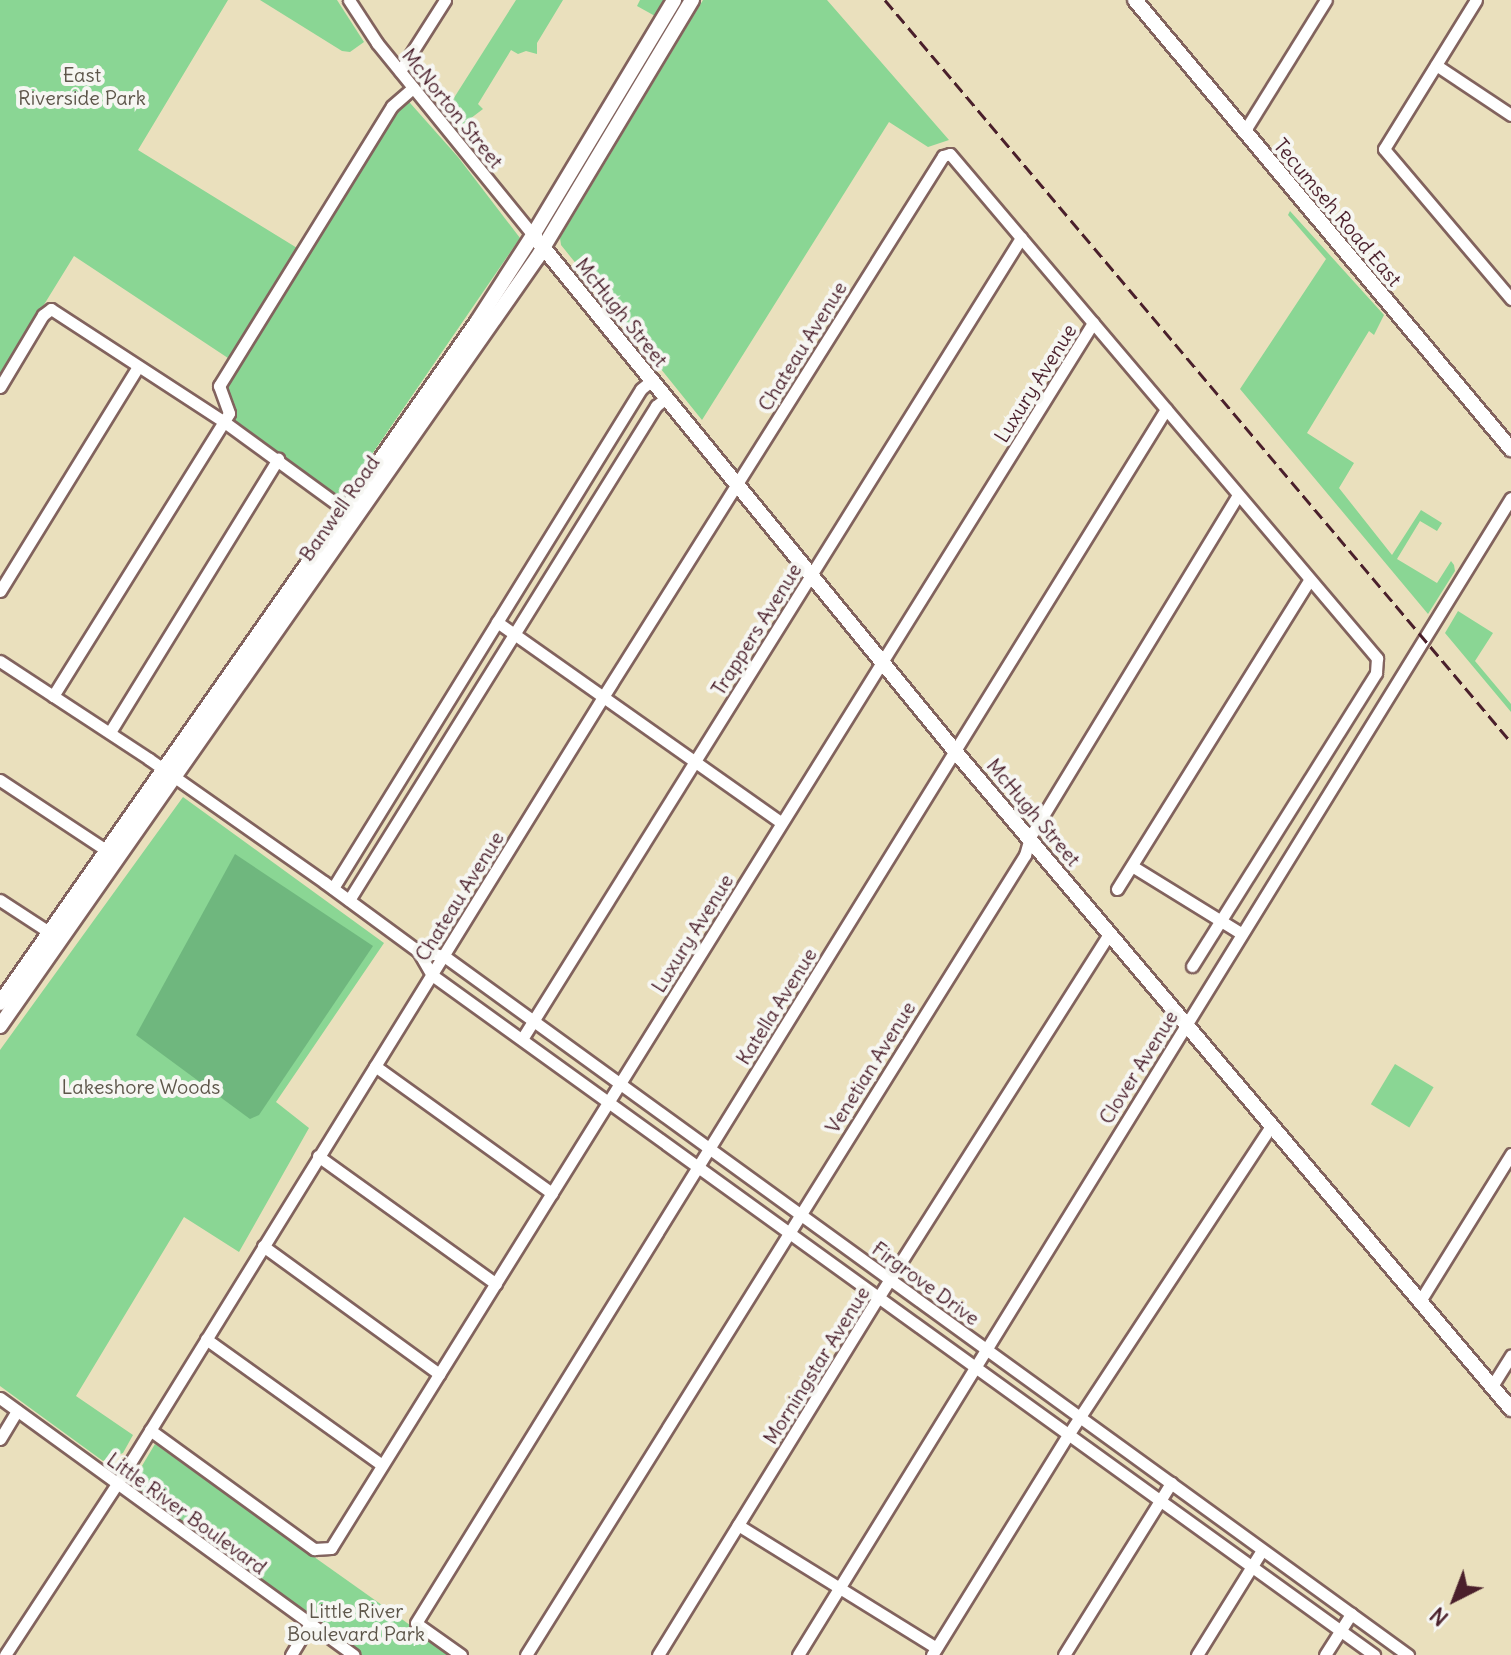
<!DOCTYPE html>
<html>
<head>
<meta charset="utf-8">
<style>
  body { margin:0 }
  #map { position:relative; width:1511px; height:1655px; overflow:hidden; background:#eae0bd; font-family:Delius,sans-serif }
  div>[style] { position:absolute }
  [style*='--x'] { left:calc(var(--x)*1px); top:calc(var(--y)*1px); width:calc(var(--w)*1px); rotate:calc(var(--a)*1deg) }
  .green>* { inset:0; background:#8ad694; transform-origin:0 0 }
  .forest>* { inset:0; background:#6fb77e }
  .roads { filter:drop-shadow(2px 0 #82635e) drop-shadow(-2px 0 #82635e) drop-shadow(0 2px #82635e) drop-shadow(0 -2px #82635e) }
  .minor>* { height:11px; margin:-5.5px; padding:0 5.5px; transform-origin:5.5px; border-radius:5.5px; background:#fff }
  .major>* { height:14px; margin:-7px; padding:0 7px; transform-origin:7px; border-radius:7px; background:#fff }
  .rail>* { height:3px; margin-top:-1.5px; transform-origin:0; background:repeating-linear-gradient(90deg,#4a1f2b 0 12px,transparent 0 18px) }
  span { translate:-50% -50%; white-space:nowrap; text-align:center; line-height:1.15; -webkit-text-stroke:8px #f6f6f2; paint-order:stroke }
  .park-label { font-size:20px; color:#5d564a }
  .street-label { font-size:20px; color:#4a1f2b }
  .north { position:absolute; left:1415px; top:1559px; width:80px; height:80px; -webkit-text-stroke:6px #f6f6f2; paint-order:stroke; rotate:222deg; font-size:22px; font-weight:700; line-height:32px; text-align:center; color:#4a1f2b }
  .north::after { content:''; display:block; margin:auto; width:28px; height:36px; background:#4a1f2b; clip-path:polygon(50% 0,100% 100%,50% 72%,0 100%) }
</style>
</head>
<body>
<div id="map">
  <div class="green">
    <i style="clip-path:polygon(0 0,228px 0,138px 150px,302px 251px,403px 95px,458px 157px,520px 238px,342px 498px,226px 417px,219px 386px,234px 362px,74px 256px,0 376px)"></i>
    <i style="clip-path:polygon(260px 0,337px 0,364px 42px,350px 52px,342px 51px)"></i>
    <i style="clip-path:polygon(516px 0,563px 0,537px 43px,537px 54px,526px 51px,518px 54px,511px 50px,478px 104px,483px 109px,458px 128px,445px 112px)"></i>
    <i style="clip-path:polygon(640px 0,666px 0,655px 16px,637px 6px)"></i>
    <i style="clip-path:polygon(703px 0,827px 0,949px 140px,928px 147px,889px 122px,702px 420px,561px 245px,560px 238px)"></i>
    <i style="clip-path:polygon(1290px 211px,1384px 315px,1374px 335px,1369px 331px,1307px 433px,1354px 463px,1339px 488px,1392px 555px,1421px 510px,1442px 523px,1437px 531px,1420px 521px,1397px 559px,1437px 583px,1451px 561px,1454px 565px,1455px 571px,1428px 614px,1240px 389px,1326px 259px,1288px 215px)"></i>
    <i style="clip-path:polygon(1458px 611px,1493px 633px,1475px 661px,1511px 704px,1511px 712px,1445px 633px)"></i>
    <i style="clip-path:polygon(183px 797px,384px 943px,276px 1102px,309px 1128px,239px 1252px,184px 1217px,76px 1396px,133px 1435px,123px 1453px,103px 1461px,0 1386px,0 1050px)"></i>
    <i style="left:1395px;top:1064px;width:45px;height:47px;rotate:31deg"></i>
    <i style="clip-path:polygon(155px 1444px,403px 1620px,451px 1655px,354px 1655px,127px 1491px)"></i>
  </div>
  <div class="forest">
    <i style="clip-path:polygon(235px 854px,373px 946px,259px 1115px,250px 1119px,136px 1035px)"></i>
  </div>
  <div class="roads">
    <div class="minor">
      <i style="--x:349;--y:0;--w:51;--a:56.9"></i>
      <i style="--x:377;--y:43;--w:247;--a:50.9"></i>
      <i style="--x:1476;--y:0;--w:175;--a:121.7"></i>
      <i style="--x:1384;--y:149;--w:197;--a:49.7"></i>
      <i style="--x:1436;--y:65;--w:90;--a:33.7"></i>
      <i style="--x:400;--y:71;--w:84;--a:-57.6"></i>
      <i style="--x:1244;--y:132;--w:155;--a:-58.2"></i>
      <i style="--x:0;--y:387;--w:84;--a:-59.2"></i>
      <i style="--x:43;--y:315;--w:10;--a:-37"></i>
      <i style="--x:51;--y:309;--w:205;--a:33.1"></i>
      <i style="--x:223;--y:421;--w:160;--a:36.1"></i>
      <i style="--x:0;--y:591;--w:263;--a:-58.4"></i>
      <i style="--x:497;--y:622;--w:347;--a:35.2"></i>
      <i style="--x:0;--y:661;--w:178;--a:33.3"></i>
      <i style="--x:149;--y:759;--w:214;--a:35.1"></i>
      <i style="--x:324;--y:882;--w:117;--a:36.3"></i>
      <i style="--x:418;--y:951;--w:28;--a:60"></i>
      <i style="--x:432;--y:975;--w:1162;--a:35.82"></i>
      <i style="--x:53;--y:696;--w:333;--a:-58.1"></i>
      <i style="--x:229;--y:413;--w:29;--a:-110"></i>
      <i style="--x:219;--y:386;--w:329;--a:-58.3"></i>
      <i style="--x:392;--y:106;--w:28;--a:-41"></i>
      <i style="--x:110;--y:732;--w:321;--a:-58.4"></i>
      <i style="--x:0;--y:780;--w:134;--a:33.5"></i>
      <i style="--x:1132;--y:866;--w:129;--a:31.7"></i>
      <i style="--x:333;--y:888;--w:586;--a:-58.32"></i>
      <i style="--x:641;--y:389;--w:14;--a:-39"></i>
      <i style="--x:1117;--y:889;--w:364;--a:-58.1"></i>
      <i style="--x:0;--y:900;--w:66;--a:33.2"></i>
      <i style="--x:349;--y:900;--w:582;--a:-58.14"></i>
      <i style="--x:656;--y:406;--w:13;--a:-39"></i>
      <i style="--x:418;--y:951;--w:26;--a:11"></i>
      <i style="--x:444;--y:956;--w:1191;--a:35.95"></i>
      <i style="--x:522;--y:1039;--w:944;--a:-58.08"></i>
      <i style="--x:375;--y:1066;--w:218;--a:35.7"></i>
      <i style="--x:318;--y:1156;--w:219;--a:35.7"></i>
      <i style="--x:263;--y:1246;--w:218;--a:36"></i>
      <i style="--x:1420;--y:1301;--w:173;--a:-58.2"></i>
      <i style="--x:206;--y:1339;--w:216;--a:35.6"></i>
      <i style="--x:1492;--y:1386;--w:36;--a:-58"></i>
      <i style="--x:0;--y:1398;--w:437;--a:36"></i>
      <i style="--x:150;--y:1430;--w:203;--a:36"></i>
      <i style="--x:314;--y:1549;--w:17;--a:-3"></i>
      <i style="--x:331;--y:1548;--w:1443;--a:-58.12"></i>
      <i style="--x:0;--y:1439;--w:33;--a:-59"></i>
      <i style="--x:738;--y:1525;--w:233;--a:31.8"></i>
      <i style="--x:5;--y:1655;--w:204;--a:-56.8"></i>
      <i style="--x:117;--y:1484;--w:925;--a:-58.3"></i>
      <i style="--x:603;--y:697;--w:639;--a:-57.85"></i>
      <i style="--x:943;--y:156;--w:7;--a:-16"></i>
      <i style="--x:950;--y:154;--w:661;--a:49.73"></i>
      <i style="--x:1377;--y:658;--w:15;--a:94"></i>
      <i style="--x:1376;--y:673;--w:346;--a:122.1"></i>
      <i style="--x:291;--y:1655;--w:37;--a:-59"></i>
      <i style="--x:461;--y:1655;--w:55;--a:-144.6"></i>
      <i style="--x:416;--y:1623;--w:1427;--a:-58.29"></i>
      <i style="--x:526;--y:1655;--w:943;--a:-58.05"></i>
      <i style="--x:1025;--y:855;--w:19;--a:-74"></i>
      <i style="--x:1030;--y:837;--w:399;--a:-58.7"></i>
      <i style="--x:658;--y:1655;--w:419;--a:-58.4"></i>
      <i style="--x:878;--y:1298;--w:432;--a:-57.6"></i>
      <i style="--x:798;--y:1655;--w:1359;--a:-58.36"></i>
      <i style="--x:932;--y:1655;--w:259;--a:-58.3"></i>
      <i style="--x:1068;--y:1435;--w:371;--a:-56.7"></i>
      <i style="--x:1064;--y:1655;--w:203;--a:-58.1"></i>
      <i style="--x:1197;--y:1655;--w:123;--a:-58.2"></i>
      <i style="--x:1325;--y:1655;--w:49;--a:-57.6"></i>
    </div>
    <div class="major">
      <i style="--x:1135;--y:0;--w:586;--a:50.06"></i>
      <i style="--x:533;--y:235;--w:665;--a:50.73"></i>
      <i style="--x:954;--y:750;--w:863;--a:49.79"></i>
      <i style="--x:0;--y:1003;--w:831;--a:-54.99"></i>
      <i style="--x:477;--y:322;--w:103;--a:-57.2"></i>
      <i style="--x:533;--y:235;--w:274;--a:-59"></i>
      <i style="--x:0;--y:1026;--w:937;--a:-55.04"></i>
      <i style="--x:537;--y:258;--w:301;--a:-59"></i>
    </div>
  </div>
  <div class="rail">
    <i style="--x:885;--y:0;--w:971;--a:49.85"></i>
  </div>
  <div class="park-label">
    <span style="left:82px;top:86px">East<br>Riverside Park</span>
    <span style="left:141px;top:1086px">Lakeshore Woods</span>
    <span style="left:356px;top:1622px">Little River<br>Boulevard Park</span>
  </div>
  <div class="street-label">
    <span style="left:453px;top:108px;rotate:51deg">McNorton Street</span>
    <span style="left:1338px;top:212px;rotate:50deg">Tecumseh Road East</span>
    <span style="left:622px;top:312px;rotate:51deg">McHugh Street</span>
    <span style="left:802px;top:346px;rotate:-58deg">Chateau Avenue</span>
    <span style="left:1035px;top:383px;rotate:-58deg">Luxury Avenue</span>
    <span style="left:339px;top:508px;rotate:-55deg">Banwell Road</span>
    <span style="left:756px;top:629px;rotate:-58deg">Trappers Avenue</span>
    <span style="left:1034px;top:812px;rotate:50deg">McHugh Street</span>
    <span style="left:459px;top:896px;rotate:-58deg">Chateau Avenue</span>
    <span style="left:692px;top:933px;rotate:-58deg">Luxury Avenue</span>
    <span style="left:776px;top:1006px;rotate:-58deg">Katella Avenue</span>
    <span style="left:870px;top:1067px;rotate:-58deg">Venetian Avenue</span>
    <span style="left:1138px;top:1067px;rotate:-58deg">Clover Avenue</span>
    <span style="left:926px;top:1283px;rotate:36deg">Firgrove Drive</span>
    <span style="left:816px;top:1365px;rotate:-58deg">Morningstar Avenue</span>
    <span style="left:187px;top:1513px;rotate:36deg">Little River Boulevard</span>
  </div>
  <div class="north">N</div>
</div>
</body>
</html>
